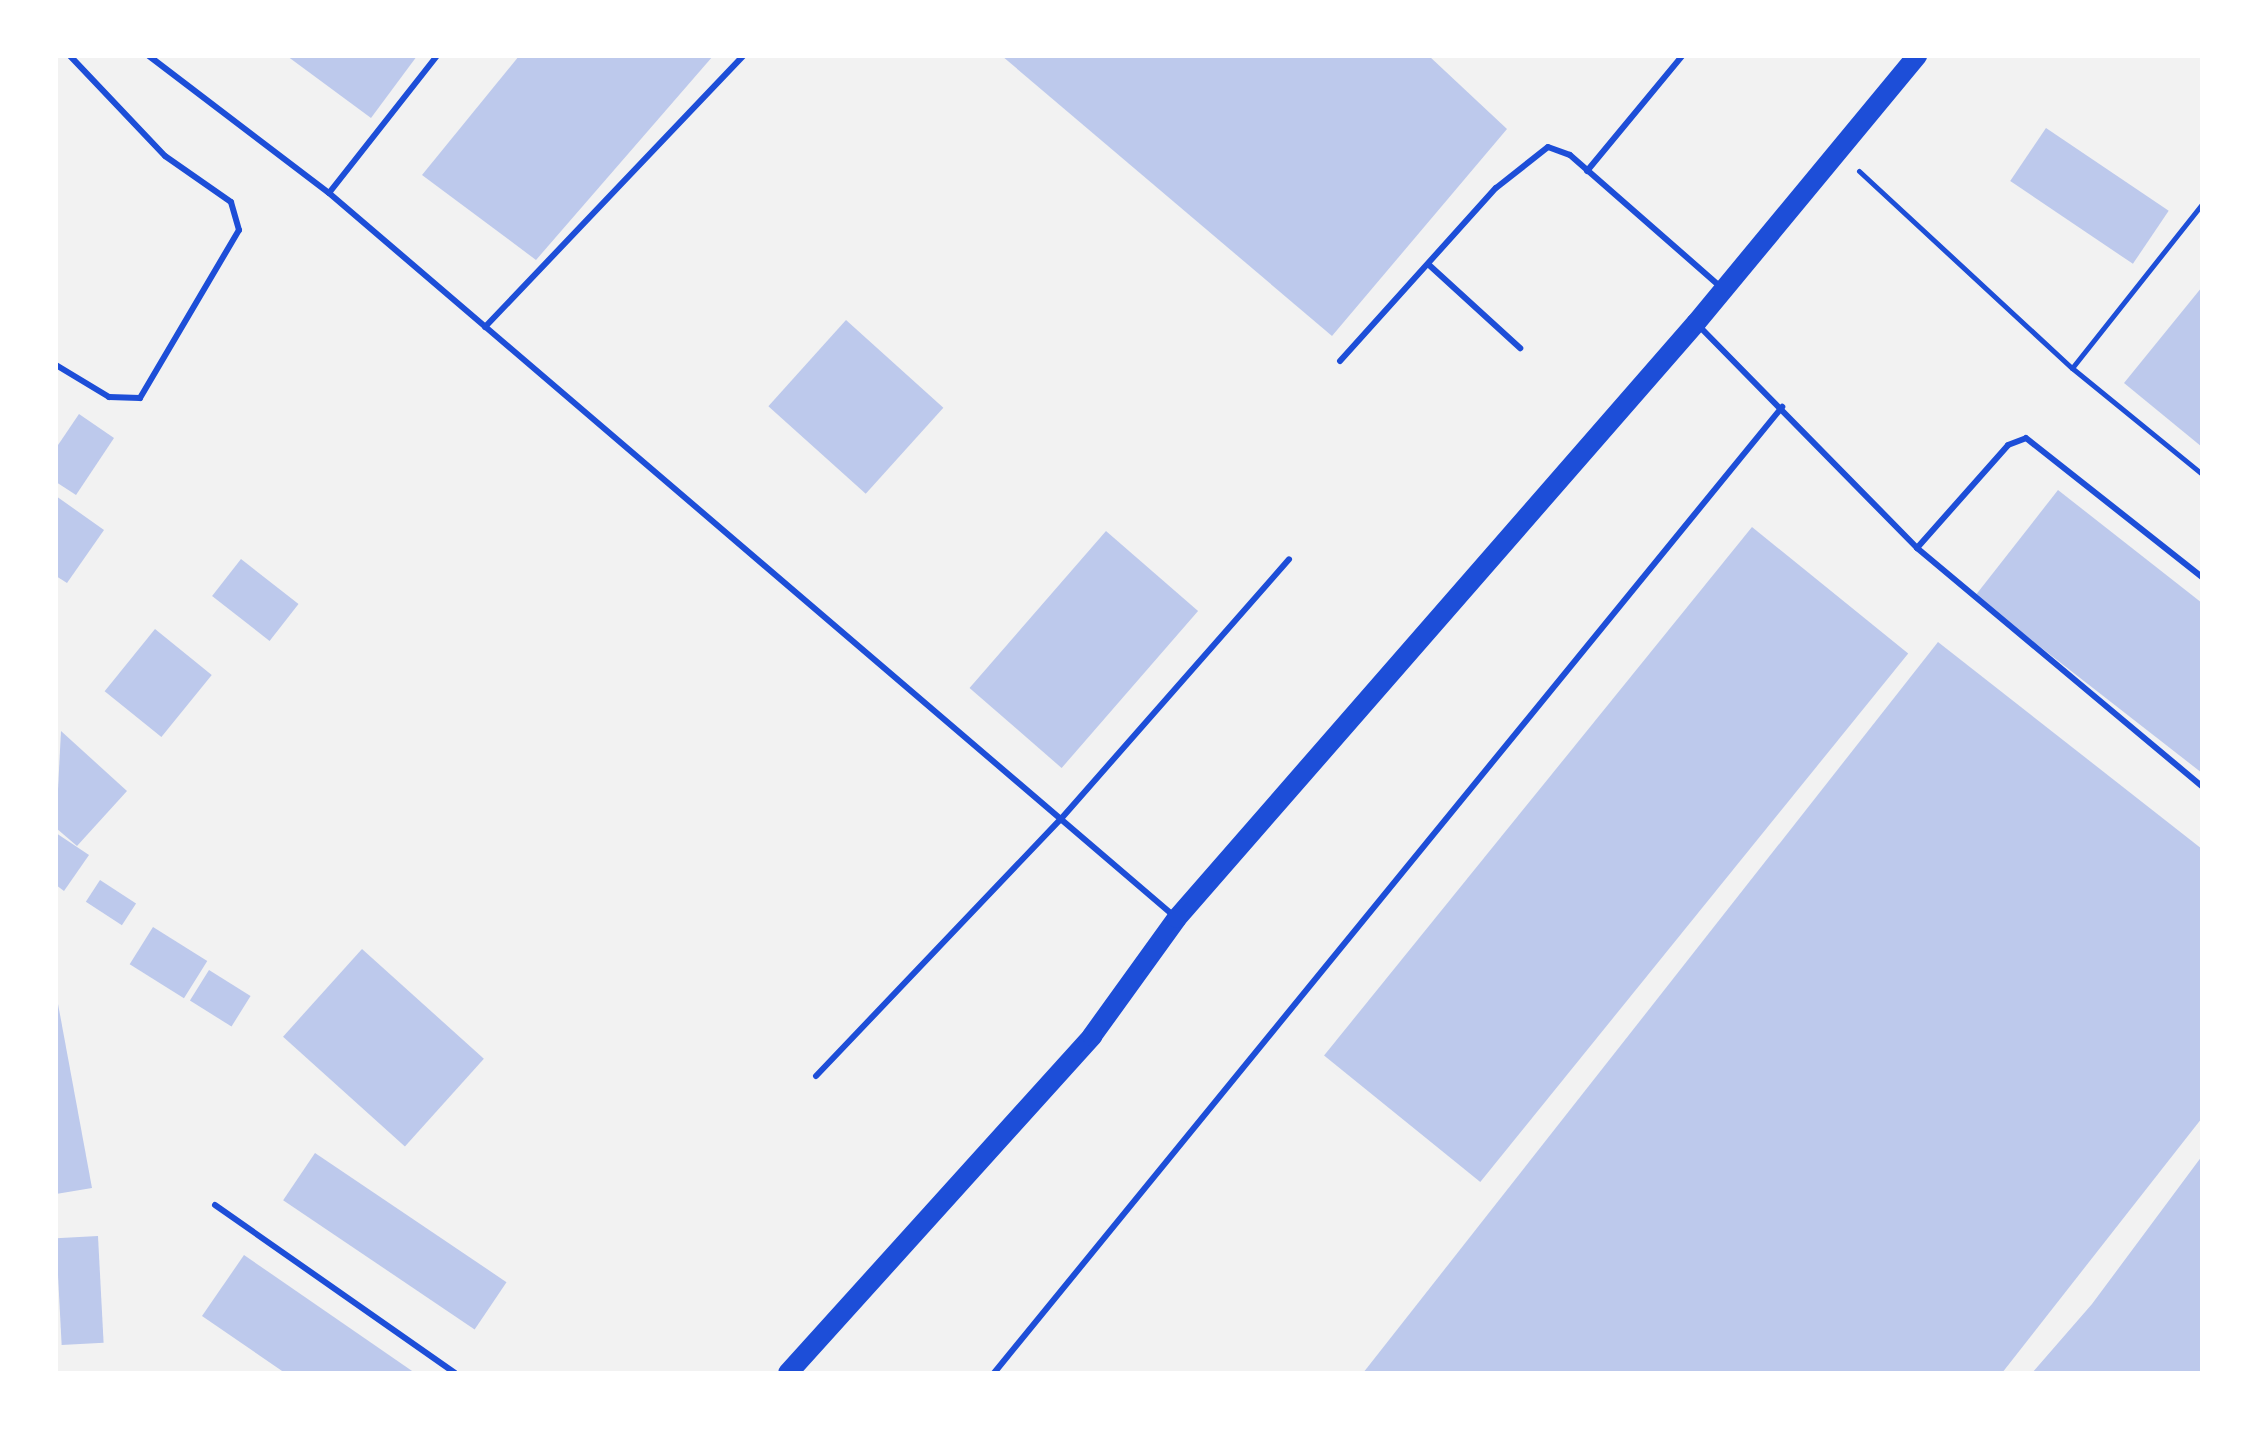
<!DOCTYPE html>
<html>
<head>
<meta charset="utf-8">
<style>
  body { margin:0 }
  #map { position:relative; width:2258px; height:1429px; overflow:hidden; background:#f2f2f2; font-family:"Roboto Serif",serif }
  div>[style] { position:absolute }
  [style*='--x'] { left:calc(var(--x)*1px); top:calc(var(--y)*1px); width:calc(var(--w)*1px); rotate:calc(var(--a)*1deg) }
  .building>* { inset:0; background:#bdc9ec; transform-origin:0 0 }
  .path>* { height:5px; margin:-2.5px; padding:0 2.5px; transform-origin:2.5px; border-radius:2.5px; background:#1d4ed8 }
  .service>* { height:6px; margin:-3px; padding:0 3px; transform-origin:3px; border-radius:3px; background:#1d4ed8 }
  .primary>* { height:20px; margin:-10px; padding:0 10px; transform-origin:10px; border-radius:10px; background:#1d4ed8 }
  span { translate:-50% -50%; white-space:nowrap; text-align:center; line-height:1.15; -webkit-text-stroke:8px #fff; paint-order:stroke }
  .frame { position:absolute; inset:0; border:58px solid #fff; pointer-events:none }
</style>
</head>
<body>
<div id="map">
  <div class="building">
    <i style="clip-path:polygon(287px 56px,417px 56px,371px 118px)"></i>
    <i style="clip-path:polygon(519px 56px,713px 56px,536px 260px,422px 175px)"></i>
    <i style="clip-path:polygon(1002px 56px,1429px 56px,1507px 129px,1332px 336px)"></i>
    <i style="left:2046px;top:128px;width:148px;height:64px;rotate:34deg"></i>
    <i style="clip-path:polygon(2202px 287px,2202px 447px,2124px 383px)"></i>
    <i style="left:846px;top:320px;width:131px;height:116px;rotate:42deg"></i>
    <i style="clip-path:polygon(79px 414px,114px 438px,76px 495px,56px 482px,56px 448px)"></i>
    <i style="clip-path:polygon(2058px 490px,2202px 603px,2202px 773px,1975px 596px)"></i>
    <i style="clip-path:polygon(56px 496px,104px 530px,67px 583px,56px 576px)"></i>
    <i style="left:1752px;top:527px;width:201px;height:680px;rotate:39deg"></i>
    <i style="left:1106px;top:531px;width:122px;height:208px;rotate:41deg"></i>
    <i style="left:241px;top:559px;width:73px;height:47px;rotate:38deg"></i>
    <i style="left:155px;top:629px;width:73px;height:80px;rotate:39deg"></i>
    <i style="clip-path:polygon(1938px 642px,2202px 849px,2202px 1118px,2002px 1373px,1363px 1373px)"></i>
    <i style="clip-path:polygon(61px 731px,127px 791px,77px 846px,56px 828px)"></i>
    <i style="clip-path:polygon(56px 833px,89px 855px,64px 891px,56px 885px)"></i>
    <i style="left:100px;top:880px;width:43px;height:26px;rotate:33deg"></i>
    <i style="left:153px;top:927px;width:64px;height:44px;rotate:32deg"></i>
    <i style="left:362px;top:949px;width:164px;height:118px;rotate:42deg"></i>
    <i style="left:209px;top:970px;width:49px;height:36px;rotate:32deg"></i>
    <i style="clip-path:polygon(56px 993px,92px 1188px,56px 1194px)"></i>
    <i style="left:315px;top:1153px;width:231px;height:57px;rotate:34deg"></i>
    <i style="clip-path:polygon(2202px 1156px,2202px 1373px,2032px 1373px,2092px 1304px)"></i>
    <i style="left:98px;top:1236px;width:107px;height:42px;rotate:87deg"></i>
    <i style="clip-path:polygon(244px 1255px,415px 1373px,285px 1373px,202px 1316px)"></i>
  </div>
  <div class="path">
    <i style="--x:1859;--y:171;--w:290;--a:42.8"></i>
    <i style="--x:2072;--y:368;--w:168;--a:39.2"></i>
    <i style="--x:2072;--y:368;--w:209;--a:-51.6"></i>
  </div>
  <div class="service">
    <i style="--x:149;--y:56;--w:226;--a:37.3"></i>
    <i style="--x:329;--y:193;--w:1111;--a:40.55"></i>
    <i style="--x:1587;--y:171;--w:149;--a:-50.4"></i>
    <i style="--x:329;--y:193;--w:174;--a:-51.8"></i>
    <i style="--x:1428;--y:264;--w:125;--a:42.4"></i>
    <i style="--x:1698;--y:325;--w:313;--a:45.5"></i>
    <i style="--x:1917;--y:548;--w:371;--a:39.9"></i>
    <i style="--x:485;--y:327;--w:374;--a:-46.4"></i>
    <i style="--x:1340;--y:361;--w:233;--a:-48"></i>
    <i style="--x:1496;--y:188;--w:66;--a:-38.3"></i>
    <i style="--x:1548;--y:147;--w:23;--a:20"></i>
    <i style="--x:1570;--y:155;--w:201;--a:41.2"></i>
    <i style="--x:56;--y:365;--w:62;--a:31.1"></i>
    <i style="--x:109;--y:397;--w:31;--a:2"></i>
    <i style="--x:140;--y:398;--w:195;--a:-59.5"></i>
    <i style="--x:239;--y:230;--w:29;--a:-106"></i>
    <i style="--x:231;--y:202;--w:80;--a:-145.1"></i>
    <i style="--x:165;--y:156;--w:138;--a:-133.5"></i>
    <i style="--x:1917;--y:548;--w:137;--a:-48.5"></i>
    <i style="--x:2008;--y:445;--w:19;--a:-21"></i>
    <i style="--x:2026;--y:438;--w:224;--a:38.3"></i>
    <i style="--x:816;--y:1076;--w:354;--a:-46.4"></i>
    <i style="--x:1060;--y:820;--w:347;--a:-48.7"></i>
    <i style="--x:215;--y:1205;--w:293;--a:35"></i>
    <i style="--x:994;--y:1373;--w:1247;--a:-50.79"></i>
  </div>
  <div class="primary">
    <i style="--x:788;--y:1373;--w:454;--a:-47.9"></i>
    <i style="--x:1092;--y:1036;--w:145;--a:-54.2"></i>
    <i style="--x:1177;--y:918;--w:790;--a:-48.9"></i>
    <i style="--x:1696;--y:323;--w:347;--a:-50.4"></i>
  </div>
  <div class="frame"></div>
</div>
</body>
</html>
